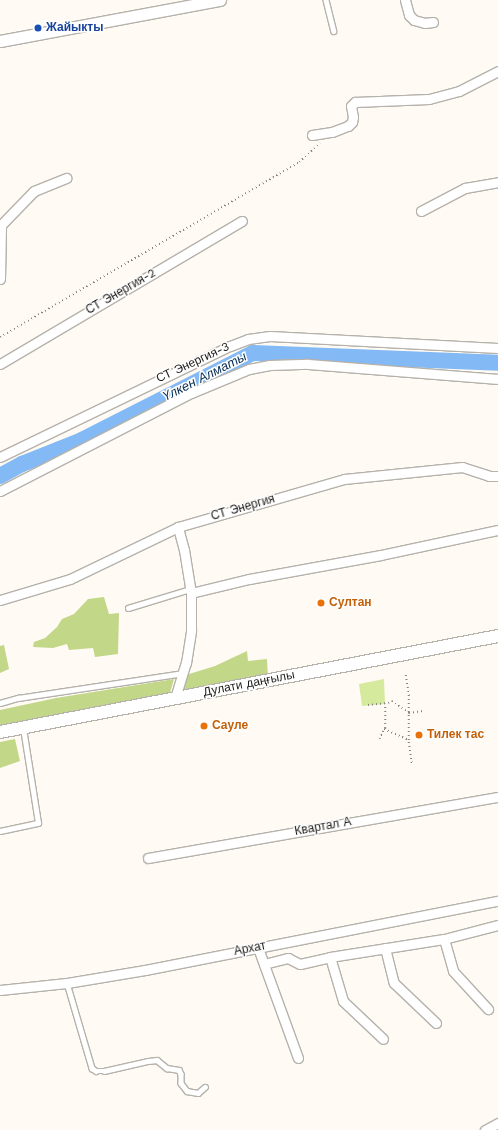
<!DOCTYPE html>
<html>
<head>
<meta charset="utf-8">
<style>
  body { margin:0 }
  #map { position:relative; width:498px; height:1130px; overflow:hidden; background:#fffbf4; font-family:"Work Sans",sans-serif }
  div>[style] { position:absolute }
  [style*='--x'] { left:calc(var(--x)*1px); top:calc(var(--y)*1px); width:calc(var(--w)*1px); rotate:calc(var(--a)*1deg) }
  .green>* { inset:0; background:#d6ea9e }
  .forest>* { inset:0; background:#c3d788 }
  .river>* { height:16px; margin:-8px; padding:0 8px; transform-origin:8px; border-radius:8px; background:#83b9f5 }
  .path>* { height:1.5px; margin-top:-0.75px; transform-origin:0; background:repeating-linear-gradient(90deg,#888581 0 1px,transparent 0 4px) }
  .roads { filter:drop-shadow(1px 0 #b5b2ab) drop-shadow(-1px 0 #b5b2ab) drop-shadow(0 1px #b5b2ab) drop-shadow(0 -1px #b5b2ab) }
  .service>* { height:4.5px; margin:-2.25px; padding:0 2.25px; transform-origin:2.25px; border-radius:2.25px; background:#fff }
  .minor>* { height:9px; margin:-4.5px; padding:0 4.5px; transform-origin:4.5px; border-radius:4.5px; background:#fff }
  .tertiary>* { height:11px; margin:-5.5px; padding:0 5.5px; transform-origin:5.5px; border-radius:5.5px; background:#fff }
  .secondary>* { height:12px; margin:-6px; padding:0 6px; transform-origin:6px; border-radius:6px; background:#fff }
  .dots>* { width:11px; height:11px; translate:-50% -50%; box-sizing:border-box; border:2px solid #fff; border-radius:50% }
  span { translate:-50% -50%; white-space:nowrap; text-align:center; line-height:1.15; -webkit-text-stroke:3px #fff; paint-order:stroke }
  .transit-label { font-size:12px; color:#164399; font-weight:700 }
  .left { translate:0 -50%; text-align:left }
  .street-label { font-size:12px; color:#1d1b19 }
  .food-label { font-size:12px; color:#c56008; font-weight:700 }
  .water-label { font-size:13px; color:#062d53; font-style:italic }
</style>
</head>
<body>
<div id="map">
  <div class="green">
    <i style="clip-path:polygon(384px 679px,385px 704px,362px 706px,359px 684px)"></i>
  </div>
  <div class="forest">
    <i style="clip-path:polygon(104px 597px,109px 614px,119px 613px,118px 654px,95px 657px,93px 648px,69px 650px,67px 644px,53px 648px,33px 647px,34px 642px,45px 638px,57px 627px,62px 619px,74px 614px,88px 599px)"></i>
    <i style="clip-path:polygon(4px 645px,9px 669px,0 673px,0 646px)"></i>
    <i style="clip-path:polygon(247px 651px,248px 661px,267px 659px,268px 678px,181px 693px,186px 675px,215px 666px)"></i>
    <i style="clip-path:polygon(174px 679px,170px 693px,0 726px,0 710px,56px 698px)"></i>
    <i style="clip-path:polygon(15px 739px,20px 761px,0 768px,0 742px)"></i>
  </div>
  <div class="river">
    <i style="--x:0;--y:476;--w:25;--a:-29"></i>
    <i style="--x:22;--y:464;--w:65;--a:-21.8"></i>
    <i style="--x:82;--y:440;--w:192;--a:-27"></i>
    <i style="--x:253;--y:353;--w:245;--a:2.3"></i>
  </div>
  <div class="path">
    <i style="--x:0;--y:337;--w:346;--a:-30.3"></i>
    <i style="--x:299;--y:162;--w:28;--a:-42"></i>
    <i style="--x:406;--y:675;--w:20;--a:81"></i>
    <i style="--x:409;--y:695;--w:47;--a:90"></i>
    <i style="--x:409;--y:742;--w:22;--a:82"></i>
    <i style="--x:368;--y:705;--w:20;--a:-6"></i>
    <i style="--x:388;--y:703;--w:4;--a:-27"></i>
    <i style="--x:392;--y:701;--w:21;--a:35"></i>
    <i style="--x:409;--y:713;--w:14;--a:-8"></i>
    <i style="--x:384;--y:729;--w:27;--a:24"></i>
    <i style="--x:379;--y:739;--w:13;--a:-61"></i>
    <i style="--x:385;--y:728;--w:24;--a:-90"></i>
  </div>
  <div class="roads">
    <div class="service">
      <i style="--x:326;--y:0;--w:32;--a:76"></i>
      <i style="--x:128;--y:608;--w:65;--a:-17"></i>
      <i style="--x:0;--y:703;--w:19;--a:-16"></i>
      <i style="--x:18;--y:698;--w:167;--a:-8.6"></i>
      <i style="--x:0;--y:831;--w:39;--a:-12"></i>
      <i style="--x:38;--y:823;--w:96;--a:-99"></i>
      <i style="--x:67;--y:983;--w:89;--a:73.6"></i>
      <i style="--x:92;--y:1068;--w:5;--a:37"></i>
      <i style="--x:96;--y:1071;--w:8;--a:0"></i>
      <i style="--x:104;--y:1071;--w:45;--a:-12.8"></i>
      <i style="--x:148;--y:1061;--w:9;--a:-6"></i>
      <i style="--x:157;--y:1060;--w:13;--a:39"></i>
      <i style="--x:167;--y:1068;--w:12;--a:9"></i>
      <i style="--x:179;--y:1070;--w:4;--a:63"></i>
      <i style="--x:181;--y:1074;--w:9;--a:90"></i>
      <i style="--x:181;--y:1083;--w:10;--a:53"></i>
      <i style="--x:187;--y:1091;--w:11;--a:10"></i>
      <i style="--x:198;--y:1093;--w:9;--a:-41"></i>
    </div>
    <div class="minor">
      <i style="--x:405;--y:0;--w:16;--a:75"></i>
      <i style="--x:409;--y:15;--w:7;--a:45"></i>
      <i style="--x:414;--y:20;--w:11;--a:15"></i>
      <i style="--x:425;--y:23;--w:8;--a:-7"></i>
      <i style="--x:312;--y:135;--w:20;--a:-9"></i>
      <i style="--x:332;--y:132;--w:17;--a:-21"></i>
      <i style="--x:348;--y:126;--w:6;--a:-45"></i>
      <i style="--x:352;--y:122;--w:5;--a:-79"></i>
      <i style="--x:353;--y:117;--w:11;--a:-100"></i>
      <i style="--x:351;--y:106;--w:6;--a:-45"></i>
      <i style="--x:355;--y:102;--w:74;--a:-2.3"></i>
      <i style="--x:429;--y:99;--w:31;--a:-15"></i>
      <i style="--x:459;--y:91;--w:44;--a:-27.1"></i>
      <i style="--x:421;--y:211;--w:50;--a:-27.6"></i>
      <i style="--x:465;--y:188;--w:34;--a:-10"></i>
      <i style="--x:0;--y:279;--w:54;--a:-88.9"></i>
      <i style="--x:1;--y:225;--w:47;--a:-45.9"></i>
      <i style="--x:34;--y:191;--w:35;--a:-22"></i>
      <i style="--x:0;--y:364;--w:281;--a:-30.6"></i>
      <i style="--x:0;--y:457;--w:255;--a:-25.8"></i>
      <i style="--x:230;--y:346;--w:19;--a:-21"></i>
      <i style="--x:248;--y:339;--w:22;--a:-8"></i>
      <i style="--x:270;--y:336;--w:228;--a:3"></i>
      <i style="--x:0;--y:491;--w:215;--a:-27.2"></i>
      <i style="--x:191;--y:393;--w:63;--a:-22.5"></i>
      <i style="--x:249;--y:369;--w:21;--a:-11"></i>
      <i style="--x:270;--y:365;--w:38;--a:-2"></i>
      <i style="--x:308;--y:364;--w:191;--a:4.5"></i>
      <i style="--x:191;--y:593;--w:60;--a:-13.6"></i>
      <i style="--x:249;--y:579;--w:134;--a:-10.3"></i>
      <i style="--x:381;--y:555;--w:120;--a:-12.1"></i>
      <i style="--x:0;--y:600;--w:73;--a:-16.7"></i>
      <i style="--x:70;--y:579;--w:120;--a:-25.7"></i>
      <i style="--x:178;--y:527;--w:173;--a:-16.1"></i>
      <i style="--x:344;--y:479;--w:119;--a:-5.8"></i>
      <i style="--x:462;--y:467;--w:28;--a:18"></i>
      <i style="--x:489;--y:476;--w:9;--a:0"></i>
      <i style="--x:175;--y:698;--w:37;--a:-73"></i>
      <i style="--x:186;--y:663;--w:33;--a:-81"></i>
      <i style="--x:191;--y:630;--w:37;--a:-90"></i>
      <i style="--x:191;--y:593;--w:44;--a:-99.2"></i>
      <i style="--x:184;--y:550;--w:24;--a:-105"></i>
      <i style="--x:148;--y:858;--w:355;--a:-9.9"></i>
      <i style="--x:444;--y:939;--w:33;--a:74"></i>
      <i style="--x:453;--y:971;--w:52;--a:47.4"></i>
      <i style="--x:258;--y:948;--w:117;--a:70"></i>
      <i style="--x:385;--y:948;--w:36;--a:76"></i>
      <i style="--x:394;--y:983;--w:58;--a:43.6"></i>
      <i style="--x:330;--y:957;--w:46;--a:73.5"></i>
      <i style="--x:343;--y:1001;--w:55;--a:43.5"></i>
      <i style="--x:264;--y:964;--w:25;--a:-14"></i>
      <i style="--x:288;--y:958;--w:13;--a:27"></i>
      <i style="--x:300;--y:964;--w:31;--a:-13"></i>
      <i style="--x:330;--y:957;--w:115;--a:-9"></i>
      <i style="--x:444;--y:939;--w:56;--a:-14.5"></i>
      <i style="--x:0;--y:990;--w:67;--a:-6"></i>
      <i style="--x:67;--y:983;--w:79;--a:-9.5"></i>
      <i style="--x:145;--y:970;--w:360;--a:-11.1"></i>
      <i style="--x:485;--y:1130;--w:15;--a:-28"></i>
    </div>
    <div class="tertiary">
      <i style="--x:0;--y:41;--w:224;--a:-10.6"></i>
    </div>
    <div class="secondary">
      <i style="--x:0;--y:732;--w:507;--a:-10.91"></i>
    </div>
  </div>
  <div class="dots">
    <i style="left:38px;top:28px;background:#1a4fb4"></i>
    <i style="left:321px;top:603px;background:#e8710a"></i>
    <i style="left:204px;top:726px;background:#e8710a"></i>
    <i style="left:419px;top:735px;background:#e8710a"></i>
  </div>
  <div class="transit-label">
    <span class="left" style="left:46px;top:28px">Жайыкты</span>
  </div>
  <div class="street-label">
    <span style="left:121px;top:292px;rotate:-30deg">СТ Энергия-2</span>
    <span style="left:193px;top:363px;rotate:-25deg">СТ Энергия-3</span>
    <span style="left:243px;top:508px;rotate:-16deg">СТ Энергия</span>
    <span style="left:249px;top:684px;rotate:-11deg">Дулати даңғылы</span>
    <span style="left:323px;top:827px;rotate:-10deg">Квартал А</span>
    <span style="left:250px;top:949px;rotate:-11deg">Архат</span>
  </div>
  <div class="food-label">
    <span class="left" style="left:329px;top:603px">Султан</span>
    <span class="left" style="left:212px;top:726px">Сауле</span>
    <span class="left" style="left:427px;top:735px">Тилек тас</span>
  </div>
  <div class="water-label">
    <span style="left:205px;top:377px;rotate:-27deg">Үлкен Алматы</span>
  </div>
</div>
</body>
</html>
